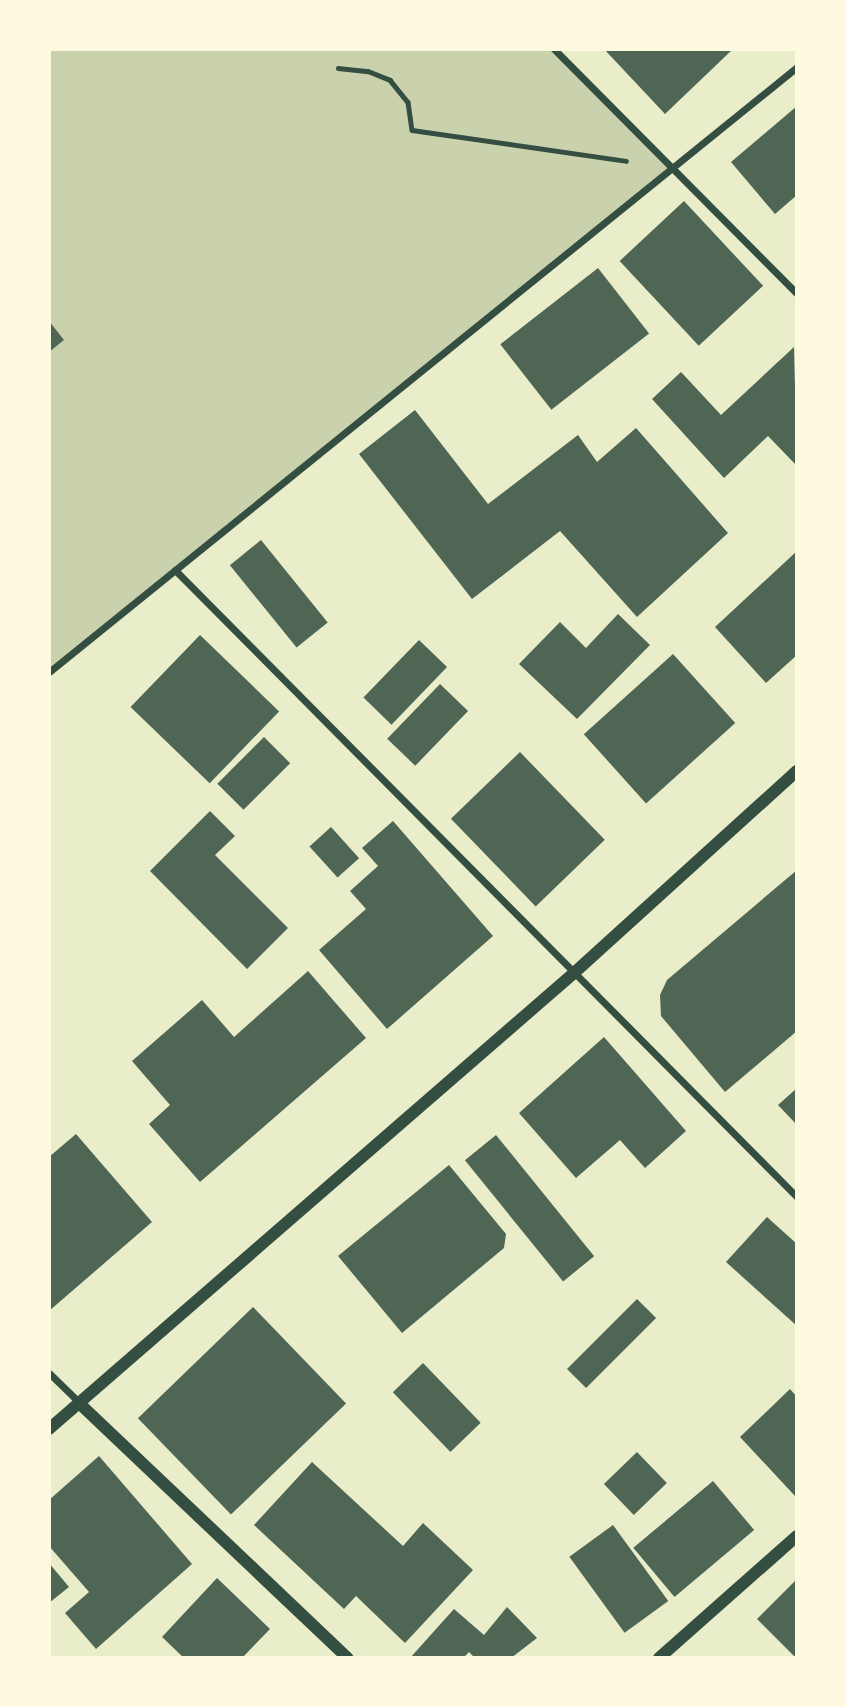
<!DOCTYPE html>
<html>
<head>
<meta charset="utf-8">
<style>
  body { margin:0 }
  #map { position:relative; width:846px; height:1707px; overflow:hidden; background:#e9edc9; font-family:"DM Sans",sans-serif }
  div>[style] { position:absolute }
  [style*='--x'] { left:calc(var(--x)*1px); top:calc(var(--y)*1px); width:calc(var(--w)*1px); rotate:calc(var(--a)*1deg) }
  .green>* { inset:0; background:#cad2ad }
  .building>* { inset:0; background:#4f6655; transform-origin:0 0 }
  .path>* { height:4.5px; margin:-2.25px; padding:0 2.25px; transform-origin:2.25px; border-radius:2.25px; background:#344e41 }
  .minor>* { height:7px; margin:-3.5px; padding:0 3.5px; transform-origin:3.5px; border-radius:3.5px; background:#344e41 }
  .tertiary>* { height:12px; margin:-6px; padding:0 6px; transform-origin:6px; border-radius:6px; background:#344e41 }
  span { translate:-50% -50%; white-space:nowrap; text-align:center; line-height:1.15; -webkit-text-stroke:7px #fefae0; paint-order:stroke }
  .frame { position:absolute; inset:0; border:51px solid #fefae0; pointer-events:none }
</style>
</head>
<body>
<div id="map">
  <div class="green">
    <i style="clip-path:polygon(49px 49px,554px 49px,672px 168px,49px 672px)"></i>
  </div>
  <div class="building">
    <i style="clip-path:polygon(604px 49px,733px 49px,665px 114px)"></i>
    <i style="clip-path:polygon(797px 106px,797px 195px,775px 214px,731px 162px)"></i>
    <i style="left:684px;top:201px;width:116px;height:88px;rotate:47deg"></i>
    <i style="left:598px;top:268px;width:83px;height:124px;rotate:52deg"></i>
    <i style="clip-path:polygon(49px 321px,64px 340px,49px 352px)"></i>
    <i style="clip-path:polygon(794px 347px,797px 466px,768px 436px,724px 478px,652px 399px,681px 372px,721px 415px)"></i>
    <i style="clip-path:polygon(415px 410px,488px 504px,578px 435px,597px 462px,636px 428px,728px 533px,637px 617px,560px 531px,472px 599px,359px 454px)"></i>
    <i style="left:261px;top:540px;width:106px;height:40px;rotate:51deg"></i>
    <i style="clip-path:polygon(797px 551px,797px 655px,766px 683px,715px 627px)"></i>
    <i style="clip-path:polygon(618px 614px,650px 645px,577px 719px,519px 664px,560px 622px,586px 648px)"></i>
    <i style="left:200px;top:635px;width:110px;height:100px;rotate:44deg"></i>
    <i style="left:419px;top:640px;width:39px;height:80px;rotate:44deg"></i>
    <i style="left:673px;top:654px;width:93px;height:120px;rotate:48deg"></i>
    <i style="left:440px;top:684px;width:39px;height:76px;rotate:44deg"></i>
    <i style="left:264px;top:737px;width:37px;height:66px;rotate:45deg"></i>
    <i style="left:520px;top:752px;width:122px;height:96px;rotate:46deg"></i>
    <i style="clip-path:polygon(210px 811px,235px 836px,215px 855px,288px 928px,247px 969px,150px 871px)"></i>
    <i style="clip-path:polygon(393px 821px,493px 936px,387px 1029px,319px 950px,366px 909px,350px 891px,378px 866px,362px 848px)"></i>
    <i style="left:331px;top:827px;width:42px;height:29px;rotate:48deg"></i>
    <i style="clip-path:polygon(797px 870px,797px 1031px,725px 1092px,661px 1016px,660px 995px,667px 980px)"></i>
    <i style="clip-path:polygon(308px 971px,366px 1038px,200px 1182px,149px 1124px,170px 1105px,132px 1061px,202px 1000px,234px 1037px)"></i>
    <i style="clip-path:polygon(604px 1037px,686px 1131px,645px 1168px,620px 1140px,576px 1178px,519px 1113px)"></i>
    <i style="clip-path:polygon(797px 1088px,797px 1125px,778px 1105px)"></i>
    <i style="clip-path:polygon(76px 1134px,152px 1222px,49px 1311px,49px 1157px)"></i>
    <i style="left:496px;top:1135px;width:156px;height:40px;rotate:51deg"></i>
    <i style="clip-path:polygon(449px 1165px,506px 1234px,504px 1248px,402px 1333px,338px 1256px)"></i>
    <i style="clip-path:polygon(767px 1217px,797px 1244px,797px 1326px,726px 1262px)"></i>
    <i style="left:637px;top:1299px;width:27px;height:99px;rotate:45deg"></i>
    <i style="left:253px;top:1307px;width:134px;height:160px;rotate:46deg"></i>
    <i style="left:423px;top:1363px;width:83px;height:42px;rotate:46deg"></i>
    <i style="clip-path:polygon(790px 1389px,797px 1397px,795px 1496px,740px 1437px)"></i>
    <i style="left:637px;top:1452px;width:43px;height:46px;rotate:46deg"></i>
    <i style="clip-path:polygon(99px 1456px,192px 1564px,96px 1649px,65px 1613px,89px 1592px,49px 1546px,49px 1500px)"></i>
    <i style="clip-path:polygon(312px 1462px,403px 1546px,423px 1523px,473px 1570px,405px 1643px,356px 1596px,344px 1609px,254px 1525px)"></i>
    <i style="left:713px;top:1481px;width:64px;height:104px;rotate:50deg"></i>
    <i style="left:613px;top:1525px;width:94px;height:54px;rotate:54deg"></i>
    <i style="clip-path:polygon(49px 1563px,69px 1587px,49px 1603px)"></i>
    <i style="clip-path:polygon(217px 1578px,270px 1629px,242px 1658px,184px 1658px,162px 1637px)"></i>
    <i style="clip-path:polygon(797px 1579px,797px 1658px,796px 1658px,757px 1619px)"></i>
    <i style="clip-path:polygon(507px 1607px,537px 1638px,511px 1658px,475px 1658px,469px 1652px,463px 1658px,410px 1658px,454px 1609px,484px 1635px)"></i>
  </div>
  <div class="path">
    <i style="--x:338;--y:68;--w:30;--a:6"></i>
    <i style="--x:368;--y:71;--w:24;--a:22"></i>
    <i style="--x:390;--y:80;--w:28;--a:51"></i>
    <i style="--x:408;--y:102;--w:28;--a:82"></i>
    <i style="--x:412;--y:130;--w:216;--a:8.2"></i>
  </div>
  <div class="minor">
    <i style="--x:554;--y:49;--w:345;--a:45.2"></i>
    <i style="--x:175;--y:570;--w:883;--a:45.23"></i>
    <i style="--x:49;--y:672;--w:962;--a:-38.97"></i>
    <i style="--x:49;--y:1373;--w:43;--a:44.1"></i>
  </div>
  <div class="tertiary">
    <i style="--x:80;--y:1404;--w:369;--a:43.5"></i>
    <i style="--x:49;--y:1429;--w:695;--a:-40.98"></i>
    <i style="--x:574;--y:973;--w:301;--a:-42.2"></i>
    <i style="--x:659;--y:1658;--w:184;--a:-41.5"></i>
  </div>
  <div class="frame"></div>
</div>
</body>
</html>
